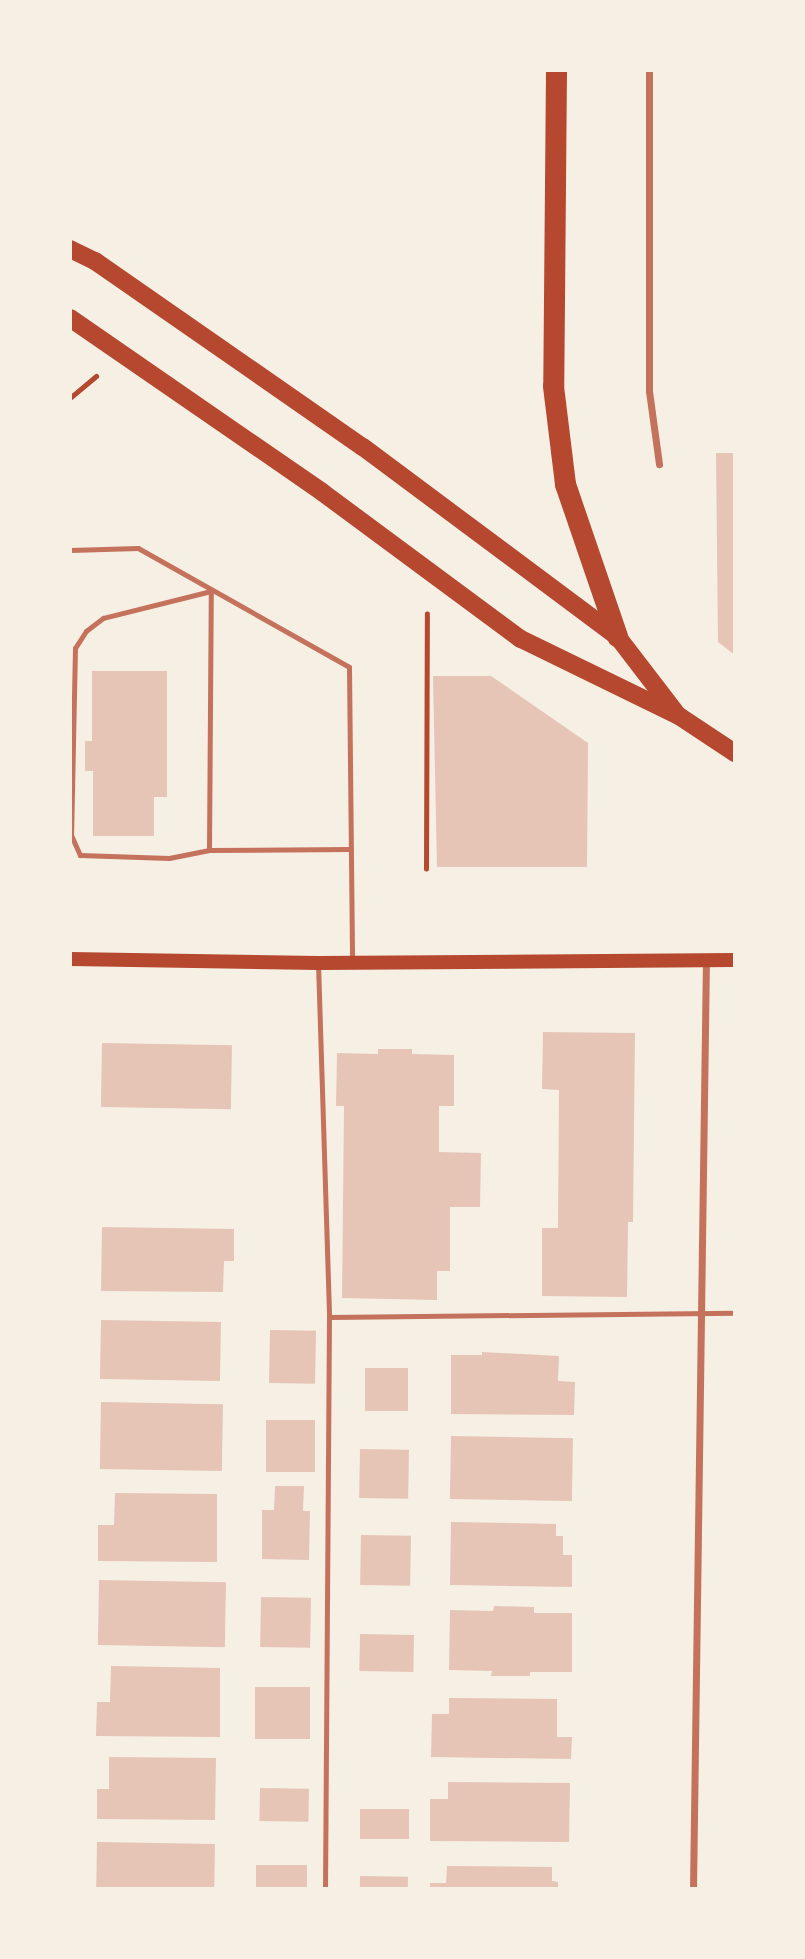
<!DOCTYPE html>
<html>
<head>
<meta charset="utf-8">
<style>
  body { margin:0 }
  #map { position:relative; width:805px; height:1959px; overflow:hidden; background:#f6efe4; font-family:Signika,sans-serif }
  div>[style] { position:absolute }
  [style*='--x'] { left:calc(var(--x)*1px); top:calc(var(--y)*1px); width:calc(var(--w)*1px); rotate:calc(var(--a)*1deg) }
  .building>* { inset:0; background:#e6c5b7; transform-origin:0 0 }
  .path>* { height:4.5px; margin:-2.25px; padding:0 2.25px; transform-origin:2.25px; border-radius:2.25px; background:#b5482f }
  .service>* { height:5px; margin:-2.5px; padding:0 2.5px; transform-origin:2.5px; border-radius:2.5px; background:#c5725c }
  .minor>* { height:7px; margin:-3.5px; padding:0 3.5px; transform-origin:3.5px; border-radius:3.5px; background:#c5725c }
  .secondary>* { height:14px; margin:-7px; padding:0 7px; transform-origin:7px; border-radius:7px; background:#b5482f }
  .primary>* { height:18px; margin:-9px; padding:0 9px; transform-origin:9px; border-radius:9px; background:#b5482f }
  .motorway>* { height:21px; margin:-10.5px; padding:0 10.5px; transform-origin:10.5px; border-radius:10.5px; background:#b5482f }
  span { translate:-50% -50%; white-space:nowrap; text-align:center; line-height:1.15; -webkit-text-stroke:5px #f6efe4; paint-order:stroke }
  .frame { position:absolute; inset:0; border:72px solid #f6efe4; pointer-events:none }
</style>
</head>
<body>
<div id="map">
  <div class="building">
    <i style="clip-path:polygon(716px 453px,735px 453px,735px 655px,718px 642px)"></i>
    <i style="clip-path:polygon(92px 671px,167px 671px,167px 797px,154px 797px,154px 836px,93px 836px,93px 771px,85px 771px,85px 741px,92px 741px)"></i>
    <i style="clip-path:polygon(433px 676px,491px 676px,588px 743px,587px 867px,437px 867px)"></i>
    <i style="clip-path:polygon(543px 1032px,635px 1033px,633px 1222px,628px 1222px,627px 1297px,542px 1296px,542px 1228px,558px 1228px,559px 1090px,542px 1089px)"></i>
    <i style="left:102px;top:1043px;width:130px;height:64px;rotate:1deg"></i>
    <i style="clip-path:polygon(378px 1049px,412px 1049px,412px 1054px,454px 1055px,454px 1106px,439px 1106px,439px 1152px,481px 1153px,480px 1207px,450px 1207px,450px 1271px,437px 1271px,437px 1300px,342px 1298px,344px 1106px,336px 1106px,337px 1053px,378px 1054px)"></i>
    <i style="clip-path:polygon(102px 1227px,234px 1229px,234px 1261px,224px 1261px,223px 1292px,101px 1291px)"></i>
    <i style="left:101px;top:1320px;width:120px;height:59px;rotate:1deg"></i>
    <i style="left:270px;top:1330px;width:46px;height:53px;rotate:1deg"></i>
    <i style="clip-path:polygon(482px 1352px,559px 1356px,558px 1381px,575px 1382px,574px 1415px,451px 1414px,451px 1355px,482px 1355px)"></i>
    <i style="left:365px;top:1368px;width:43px;height:43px"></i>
    <i style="left:101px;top:1402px;width:122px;height:67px;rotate:1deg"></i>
    <i style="left:266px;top:1420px;width:49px;height:52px"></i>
    <i style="left:451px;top:1436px;width:122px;height:63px;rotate:1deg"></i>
    <i style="left:360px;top:1449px;width:49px;height:49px;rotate:1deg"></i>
    <i style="clip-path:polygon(275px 1486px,304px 1486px,303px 1511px,310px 1511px,309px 1560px,262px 1559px,262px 1510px,274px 1510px)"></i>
    <i style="clip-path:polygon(115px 1493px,217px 1494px,217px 1562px,98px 1561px,98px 1525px,114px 1525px)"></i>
    <i style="clip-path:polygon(451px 1522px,556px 1524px,556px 1536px,563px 1536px,563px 1555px,572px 1555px,572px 1587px,450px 1585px)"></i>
    <i style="left:361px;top:1535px;width:50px;height:50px;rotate:1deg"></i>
    <i style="left:99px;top:1580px;width:127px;height:65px;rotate:1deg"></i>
    <i style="left:261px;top:1597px;width:50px;height:50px;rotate:1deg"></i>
    <i style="clip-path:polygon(494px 1606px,534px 1607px,534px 1613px,572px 1613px,572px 1672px,530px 1672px,530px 1676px,491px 1676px,492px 1671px,449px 1670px,450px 1610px,493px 1611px)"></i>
    <i style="left:360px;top:1634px;width:54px;height:37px;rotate:1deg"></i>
    <i style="clip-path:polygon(111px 1666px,220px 1668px,220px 1737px,96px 1736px,97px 1702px,110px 1702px)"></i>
    <i style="left:255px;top:1687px;width:55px;height:52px"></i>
    <i style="clip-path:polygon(449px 1698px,557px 1699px,557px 1737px,572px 1737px,571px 1759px,431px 1757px,432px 1714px,449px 1714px)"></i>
    <i style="clip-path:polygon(109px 1757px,216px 1758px,215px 1820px,97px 1819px,97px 1789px,109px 1789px)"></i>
    <i style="clip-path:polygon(448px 1782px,570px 1783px,569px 1842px,430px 1841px,430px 1799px,448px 1799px)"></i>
    <i style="left:260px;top:1788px;width:49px;height:33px;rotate:1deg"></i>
    <i style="left:360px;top:1809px;width:49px;height:30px"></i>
    <i style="left:97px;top:1842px;width:118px;height:47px;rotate:1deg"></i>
    <i style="left:256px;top:1865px;width:51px;height:24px"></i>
    <i style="clip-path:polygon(447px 1866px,552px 1867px,552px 1881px,558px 1882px,558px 1889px,430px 1889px,430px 1883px,446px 1883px)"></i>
    <i style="left:360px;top:1876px;width:48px;height:13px;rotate:1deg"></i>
  </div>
  <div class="path">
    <i style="--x:70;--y:398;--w:34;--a:-40"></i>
    <i style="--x:426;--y:869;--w:255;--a:-89.8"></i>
  </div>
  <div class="service">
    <i style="--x:70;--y:550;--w:68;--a:-1.7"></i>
    <i style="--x:138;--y:548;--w:242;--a:29.4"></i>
    <i style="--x:349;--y:667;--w:293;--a:89.4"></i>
    <i style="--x:209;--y:850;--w:259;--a:-89.6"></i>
    <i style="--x:211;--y:591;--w:111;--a:166"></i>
    <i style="--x:103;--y:618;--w:21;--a:143"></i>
    <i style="--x:86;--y:631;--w:20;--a:123"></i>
    <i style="--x:75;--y:648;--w:187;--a:91.2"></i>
    <i style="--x:71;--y:835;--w:22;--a:66"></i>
    <i style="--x:80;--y:855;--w:89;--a:1.9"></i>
    <i style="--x:169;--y:858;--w:41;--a:-11.3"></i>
    <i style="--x:209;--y:850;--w:142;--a:-0.4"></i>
    <i style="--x:318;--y:963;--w:354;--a:88.2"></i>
    <i style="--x:329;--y:1317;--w:572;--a:90.4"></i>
    <i style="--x:329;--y:1317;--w:406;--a:-0.6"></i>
  </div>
  <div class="minor">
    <i style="--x:649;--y:70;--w:321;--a:90"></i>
    <i style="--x:649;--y:391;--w:74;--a:82.2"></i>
    <i style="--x:693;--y:1889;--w:929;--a:-89.2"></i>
  </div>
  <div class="secondary">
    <i style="--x:70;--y:959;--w:248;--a:0.9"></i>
    <i style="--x:318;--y:963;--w:417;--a:-0.4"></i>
  </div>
  <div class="primary">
    <i style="--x:70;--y:249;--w:28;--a:26"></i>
    <i style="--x:95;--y:261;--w:326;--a:34.8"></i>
    <i style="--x:363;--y:447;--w:317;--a:36.7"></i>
    <i style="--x:617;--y:636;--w:97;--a:52.5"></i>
    <i style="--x:70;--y:318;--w:306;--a:34.6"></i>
    <i style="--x:322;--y:492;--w:247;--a:36.5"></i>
    <i style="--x:521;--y:639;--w:176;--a:26"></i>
    <i style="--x:679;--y:716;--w:67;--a:33.5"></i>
  </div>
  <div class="motorway">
    <i style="--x:556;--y:70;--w:316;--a:90.5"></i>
    <i style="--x:553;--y:386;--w:99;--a:83"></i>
    <i style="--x:565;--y:484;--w:161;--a:71.1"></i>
  </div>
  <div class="frame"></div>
</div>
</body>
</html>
